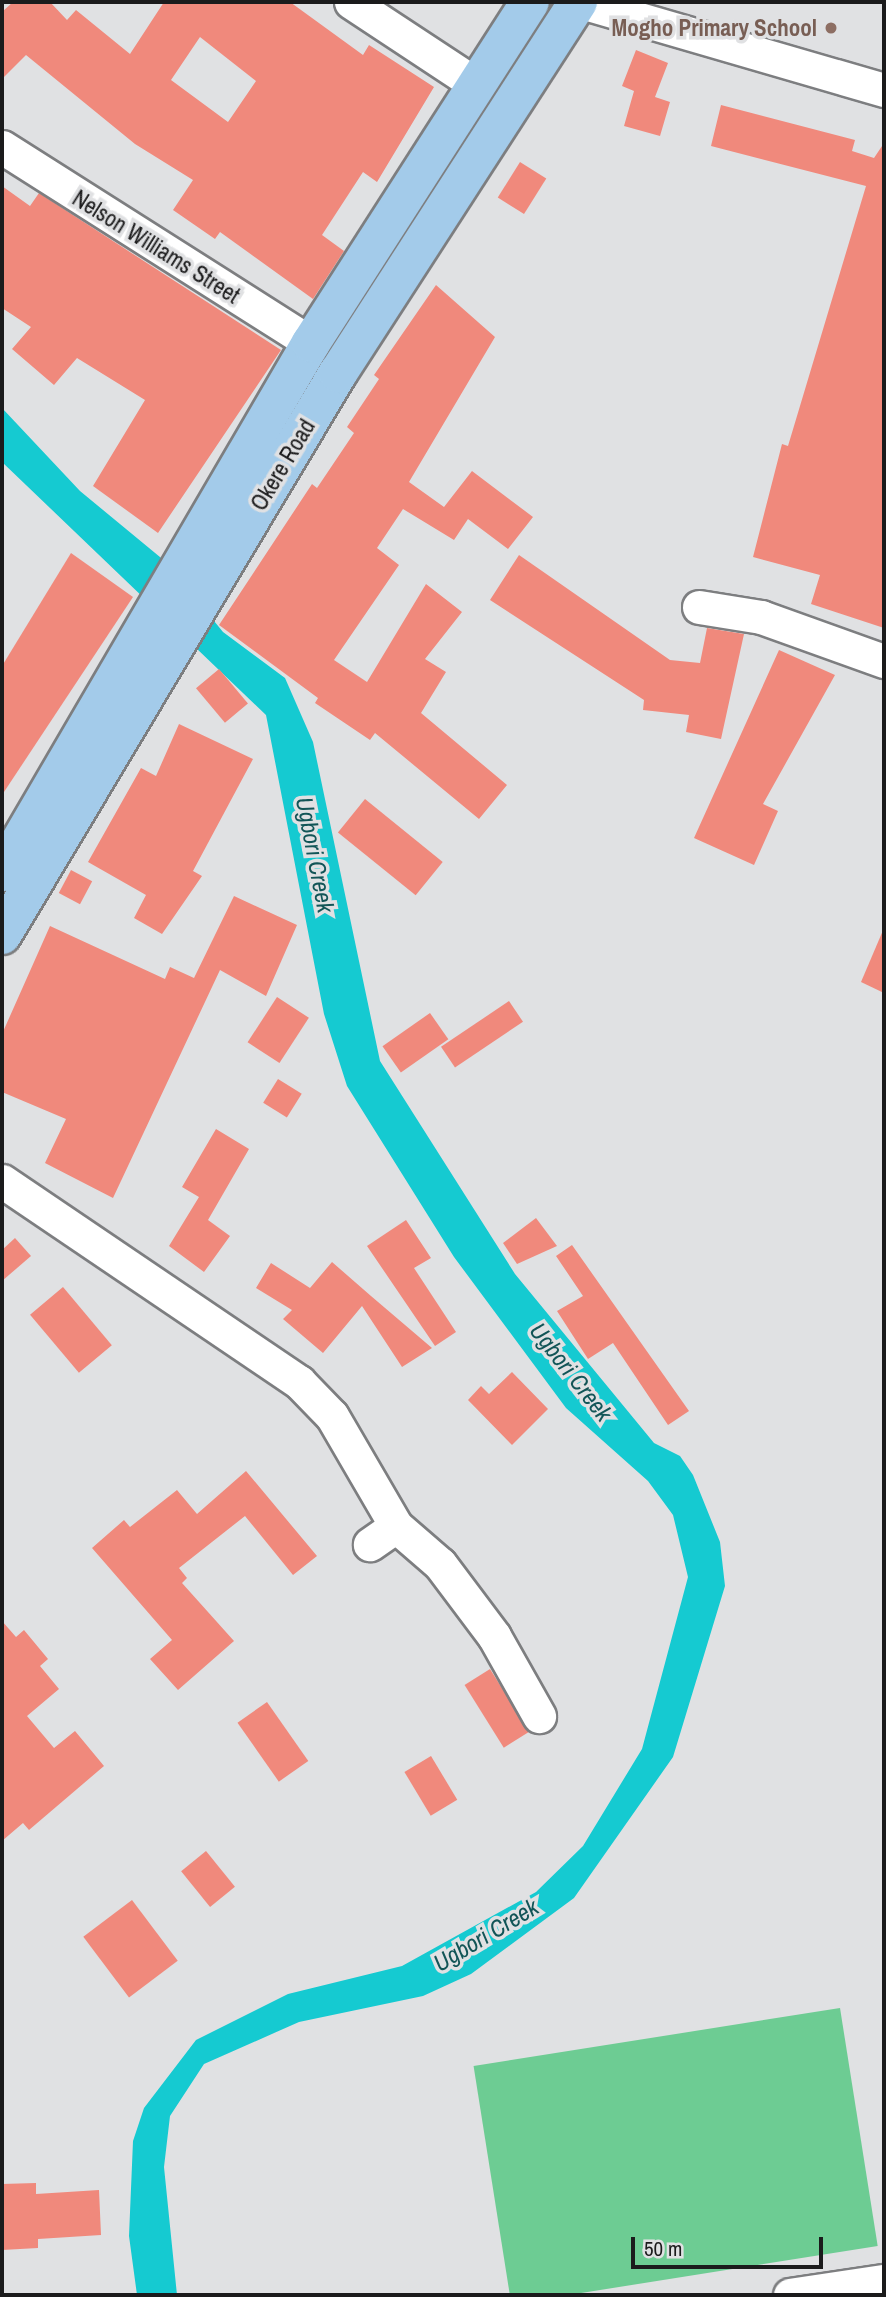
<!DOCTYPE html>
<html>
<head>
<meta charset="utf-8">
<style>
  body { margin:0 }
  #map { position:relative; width:886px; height:2297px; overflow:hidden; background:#e0e1e3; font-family:"Archivo Narrow",sans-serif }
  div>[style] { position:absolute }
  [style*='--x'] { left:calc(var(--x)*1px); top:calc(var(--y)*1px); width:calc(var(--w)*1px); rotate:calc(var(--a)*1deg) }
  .green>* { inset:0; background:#6dcc93; transform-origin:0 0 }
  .water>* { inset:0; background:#15cad1 }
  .building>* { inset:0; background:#f0897c; transform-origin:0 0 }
  .roads { filter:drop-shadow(2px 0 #7d7e80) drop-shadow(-2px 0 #7d7e80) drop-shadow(0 2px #7d7e80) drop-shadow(0 -2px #7d7e80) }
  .minor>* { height:33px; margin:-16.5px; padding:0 16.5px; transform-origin:16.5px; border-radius:16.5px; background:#fff }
  .major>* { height:38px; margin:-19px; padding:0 19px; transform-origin:19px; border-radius:19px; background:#a3cbea }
  .dots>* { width:19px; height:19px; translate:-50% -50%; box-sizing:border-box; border:4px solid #e0e1e3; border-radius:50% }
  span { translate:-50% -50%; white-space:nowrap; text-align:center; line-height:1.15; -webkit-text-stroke:7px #e0e1e3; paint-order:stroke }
  .education-label { font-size:23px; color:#785e54; font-weight:700 }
  .right { translate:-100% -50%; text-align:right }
  .street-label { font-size:23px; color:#1b1b1c }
  .water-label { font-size:24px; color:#125557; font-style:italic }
  .frame { position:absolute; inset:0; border:4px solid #1b1b1c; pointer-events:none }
  .scale { position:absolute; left:631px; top:2237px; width:192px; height:32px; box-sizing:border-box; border:4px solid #1b1b1c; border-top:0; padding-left:9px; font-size:21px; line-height:24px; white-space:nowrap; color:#1b1b1c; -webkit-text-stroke:5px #e0e1e3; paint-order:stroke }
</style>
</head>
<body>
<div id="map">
  <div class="green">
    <i style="left:840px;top:2008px;width:241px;height:371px;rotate:81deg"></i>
  </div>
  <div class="water">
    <i style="clip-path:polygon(2px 408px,80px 491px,166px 562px,223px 632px,285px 678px,313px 742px,380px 1061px,515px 1274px,654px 1443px,680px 1456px,693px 1475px,720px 1542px,725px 1586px,673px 1757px,574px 1898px,471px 1974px,423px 1996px,299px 2022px,204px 2064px,170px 2116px,164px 2167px,177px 2295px,137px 2295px,129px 2236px,133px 2141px,144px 2108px,196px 2040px,288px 1994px,402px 1966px,536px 1892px,583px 1846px,642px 1749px,688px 1577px,673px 1515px,648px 1481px,566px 1408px,454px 1257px,347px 1086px,324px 1014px,266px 715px,2px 462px)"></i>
  </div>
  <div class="building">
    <i style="clip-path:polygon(evenodd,13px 2px,50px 2px,67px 20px,76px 10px,130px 54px,164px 2px,290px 2px,363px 55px,369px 45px,434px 87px,377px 182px,363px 172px,322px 235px,344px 251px,313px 299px,220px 232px,215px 239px,173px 210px,193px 180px,135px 144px,26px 55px,2px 79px,2px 12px,13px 2px,200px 37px,256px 81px,228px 122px,171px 80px,200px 37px)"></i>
    <i style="clip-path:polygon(636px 50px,668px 63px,655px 97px,670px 102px,660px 136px,624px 126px,634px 91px,622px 86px)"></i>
    <i style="clip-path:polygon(721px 105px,855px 140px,852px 151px,874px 158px,884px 143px,884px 628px,811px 604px,820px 575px,753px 557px,782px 444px,788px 446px,866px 186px,711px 146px)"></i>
    <i style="left:520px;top:162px;width:31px;height:42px;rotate:32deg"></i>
    <i style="clip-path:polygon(2px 186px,30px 206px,39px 193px,281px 350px,158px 533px,93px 486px,145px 400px,77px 358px,54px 385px,12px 349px,31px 327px,2px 308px)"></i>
    <i style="clip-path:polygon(436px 285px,495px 337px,409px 482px,444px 507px,472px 471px,533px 517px,508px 549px,468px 519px,454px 540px,403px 509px,377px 548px,399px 565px,334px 660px,367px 682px,426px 584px,462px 612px,425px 659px,446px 672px,421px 713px,507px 785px,479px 819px,375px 733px,370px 740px,315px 703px,318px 698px,219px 625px,312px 484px,317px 488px,354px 433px,347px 427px,379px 379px,374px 375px)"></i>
    <i style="clip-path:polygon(71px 553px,133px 597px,2px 795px,2px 666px)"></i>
    <i style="clip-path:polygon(519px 555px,670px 660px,700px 663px,707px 628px,744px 634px,721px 739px,686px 732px,689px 715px,643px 710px,644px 700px,490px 600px)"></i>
    <i style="clip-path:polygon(779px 650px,835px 675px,763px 804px,778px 811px,754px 865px,694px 838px)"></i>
    <i style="left:219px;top:669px;width:45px;height:30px;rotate:50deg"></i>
    <i style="clip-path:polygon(179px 724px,253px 759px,193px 871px,202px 876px,162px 934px,134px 918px,146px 895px,88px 862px,141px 768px,156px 776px)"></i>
    <i style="left:365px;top:799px;width:100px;height:43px;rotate:39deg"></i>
    <i style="left:71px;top:870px;width:24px;height:26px;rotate:28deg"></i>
    <i style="clip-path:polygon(234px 896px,297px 925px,266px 996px,220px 970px,113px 1198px,45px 1163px,66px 1119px,2px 1092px,2px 1034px,50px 926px,165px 979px,170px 967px,194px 978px)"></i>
    <i style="clip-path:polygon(884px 928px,884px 993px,861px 982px)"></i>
    <i style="left:277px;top:997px;width:38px;height:54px;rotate:33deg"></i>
    <i style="left:509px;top:1001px;width:25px;height:82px;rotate:56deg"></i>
    <i style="left:430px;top:1013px;width:32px;height:58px;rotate:55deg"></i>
    <i style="left:278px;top:1079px;width:28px;height:28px;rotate:32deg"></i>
    <i style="clip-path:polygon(216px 1129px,249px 1149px,208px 1220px,230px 1236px,204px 1272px,169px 1246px,199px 1197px,182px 1187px)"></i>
    <i style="clip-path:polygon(536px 1218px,557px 1246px,517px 1264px,503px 1243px)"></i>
    <i style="clip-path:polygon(406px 1220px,431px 1258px,414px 1268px,456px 1332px,435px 1346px,367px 1246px)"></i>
    <i style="clip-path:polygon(15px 1238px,31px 1256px,2px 1281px,2px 1250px)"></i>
    <i style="clip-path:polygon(572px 1245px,689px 1411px,668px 1425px,613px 1343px,588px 1359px,557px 1311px,583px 1296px,556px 1256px)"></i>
    <i style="clip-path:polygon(332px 1262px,371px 1296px,432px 1348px,402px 1367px,362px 1306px,323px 1353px,283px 1319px,292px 1310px,256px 1288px,271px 1263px,310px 1288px)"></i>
    <i style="left:63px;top:1287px;width:76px;height:43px;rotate:50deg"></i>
    <i style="clip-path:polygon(512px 1372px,548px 1409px,512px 1445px,468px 1400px,481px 1386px,489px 1394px)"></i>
    <i style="clip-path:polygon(246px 1471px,317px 1556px,293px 1575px,245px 1516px,179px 1568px,187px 1578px,182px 1583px,234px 1641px,178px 1690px,150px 1659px,172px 1640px,92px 1548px,124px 1520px,130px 1527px,177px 1490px,197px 1514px)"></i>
    <i style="clip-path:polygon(2px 1621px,16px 1637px,24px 1630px,48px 1659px,40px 1666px,59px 1689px,27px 1716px,54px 1748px,75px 1731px,104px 1766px,29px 1830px,23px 1823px,2px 1841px)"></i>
    <i style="left:490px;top:1669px;width:74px;height:30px;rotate:58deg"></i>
    <i style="left:267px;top:1702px;width:72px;height:36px;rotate:55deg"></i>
    <i style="left:431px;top:1756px;width:51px;height:31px;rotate:59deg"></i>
    <i style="left:206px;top:1851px;width:46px;height:32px;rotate:51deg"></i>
    <i style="left:132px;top:1900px;width:76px;height:61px;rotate:53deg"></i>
    <i style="clip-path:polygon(36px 2183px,36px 2194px,99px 2190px,101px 2235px,38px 2239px,38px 2248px,2px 2250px,2px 2184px)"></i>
  </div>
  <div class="roads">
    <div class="minor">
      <i style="--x:351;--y:2;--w:151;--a:33.4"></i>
      <i style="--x:581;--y:2;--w:316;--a:16.2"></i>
      <i style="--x:2;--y:147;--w:366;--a:32.4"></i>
      <i style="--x:699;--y:607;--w:63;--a:9.2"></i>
      <i style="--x:761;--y:617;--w:131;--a:19.7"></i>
      <i style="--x:2;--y:1181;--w:359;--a:34.1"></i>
      <i style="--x:299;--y:1382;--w:47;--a:45.9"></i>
      <i style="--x:332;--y:1416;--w:127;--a:59.8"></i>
      <i style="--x:396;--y:1526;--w:32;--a:145"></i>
      <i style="--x:396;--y:1526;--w:58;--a:40.8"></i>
      <i style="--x:440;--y:1564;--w:90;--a:53.1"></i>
      <i style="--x:494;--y:1636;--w:92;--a:60.6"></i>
      <i style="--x:790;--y:2295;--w:95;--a:-8.5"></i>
    </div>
    <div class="major">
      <i style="--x:2;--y:872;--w:613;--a:-59.71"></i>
      <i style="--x:311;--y:343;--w:405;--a:-57.3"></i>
      <i style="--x:2;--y:935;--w:655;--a:-59.13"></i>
      <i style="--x:338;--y:373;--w:442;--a:-57.1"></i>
    </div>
  </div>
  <div class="dots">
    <i style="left:831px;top:28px;background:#8d6e63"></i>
  </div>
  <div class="education-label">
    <span class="right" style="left:817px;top:28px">Mogho Primary School</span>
  </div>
  <div class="street-label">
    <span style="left:156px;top:247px;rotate:32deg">Nelson Williams Street</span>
    <span style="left:283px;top:465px;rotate:-59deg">Okere Road</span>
  </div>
  <div class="water-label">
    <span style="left:315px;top:855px;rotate:79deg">Ugbori Creek</span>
    <span style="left:571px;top:1372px;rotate:52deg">Ugbori Creek</span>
    <span style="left:486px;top:1935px;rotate:-31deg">Ugbori Creek</span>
  </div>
  <div class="frame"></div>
  <div class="scale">50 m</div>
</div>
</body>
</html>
